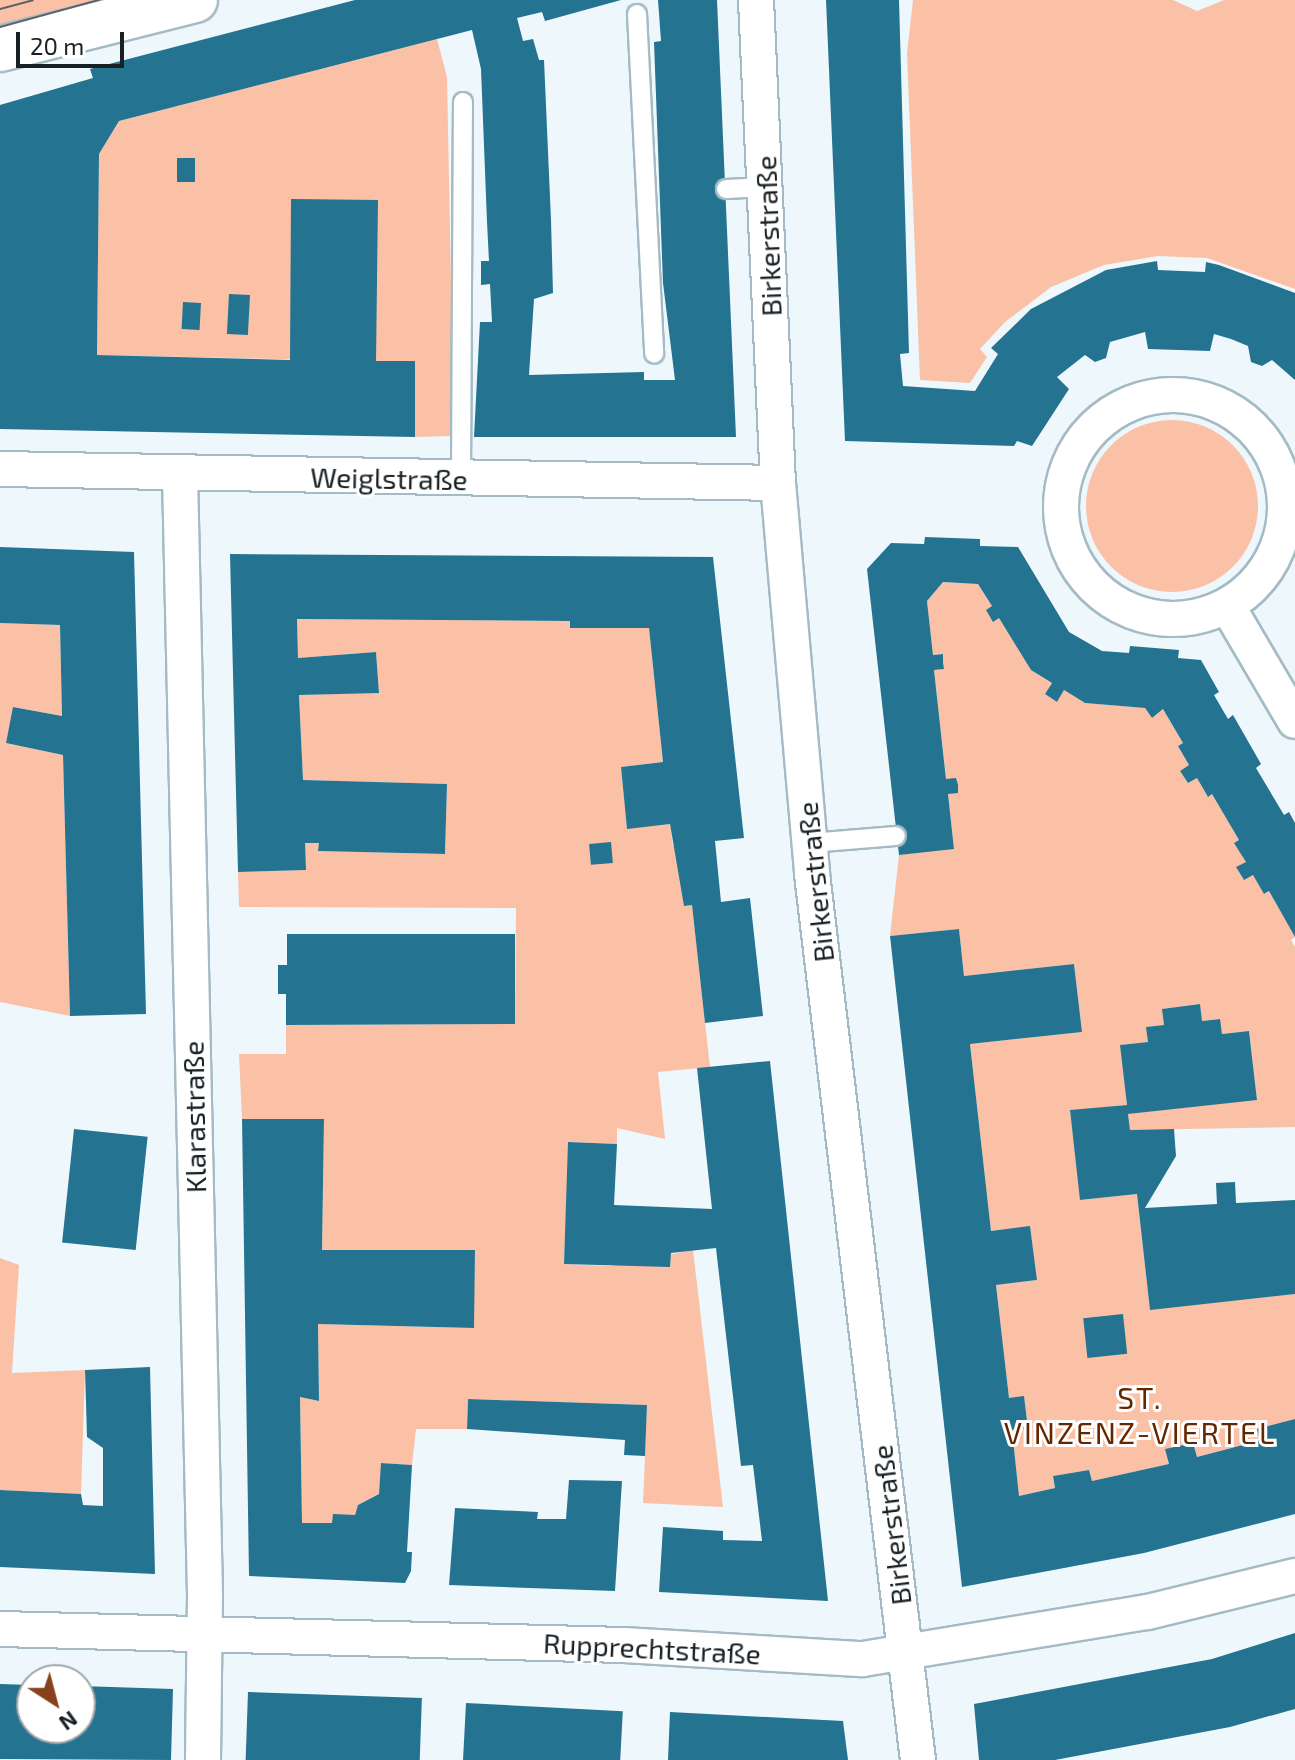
<!DOCTYPE html>
<html>
<head>
<meta charset="utf-8">
<style>
  body { margin:0 }
  #map { position:relative; width:1295px; height:1760px; overflow:hidden; background:#eef7fc; font-family:"Exo 2",sans-serif }
  div>[style] { position:absolute }
  [style*='--x'] { left:calc(var(--x)*1px); top:calc(var(--y)*1px); width:calc(var(--w)*1px); rotate:calc(var(--a)*1deg) }
  .green>* { inset:0; background:#fac1a6 }
  .round { border-radius:50% }
  .building>* { inset:0; background:#247391; transform-origin:0 0 }
  .roads { filter:drop-shadow(2px 0 #a4bbc5) drop-shadow(-2px 0 #a4bbc5) drop-shadow(0 2px #a4bbc5) drop-shadow(0 -2px #a4bbc5) }
  .lane>* { height:18px; margin:-9px; padding:0 9px; transform-origin:9px; border-radius:9px; background:#fff }
  .street>* { height:34px; margin:-17px; padding:0 17px; transform-origin:17px; border-radius:17px; background:#fff }
  .street>.ring { margin:-17px; padding:0; box-sizing:content-box; background:none; border:34px solid #fff; border-radius:50% }
  .secondary>* { height:44px; margin:-22px; padding:0 22px; transform-origin:22px; border-radius:22px; background:#fff }
  .tram>* { height:2px; margin:-1px; padding:0 1px; transform-origin:1px; border-radius:1px; background:#5b6368 }
  span { translate:-50% -50%; white-space:nowrap; text-align:center; line-height:1.15; -webkit-text-stroke:6px #fff; paint-order:stroke }
  .street-label { font-size:28px; color:#182024 }
  .neighbourhood-label { font-size:30px; color:#642600; letter-spacing:2px }
  .north { position:absolute; left:16px; top:1664px; width:80px; height:80px; box-sizing:border-box; background:#fff; border:2px solid #a3a6a7; border-radius:50%; rotate:144deg; font-size:22px; font-weight:700; line-height:32px; text-align:center; color:#182024 }
  .north::after { content:''; display:block; margin:auto; width:28px; height:36px; background:#87411c; clip-path:polygon(50% 0,100% 100%,50% 72%,0 100%) }
  .scale { position:absolute; left:16px; top:32px; width:108px; height:36px; box-sizing:border-box; border:4px solid #182024; border-top:0; padding-left:10px; font-size:24px; line-height:28px; white-space:nowrap; color:#182024; -webkit-text-stroke:6px #fff; paint-order:stroke }
</style>
</head>
<body>
<div id="map">
  <div class="green">
    <i style="clip-path:polygon(0 0,133px 0,0 36px)"></i>
    <i style="clip-path:polygon(913px 0,1173px 0,1197px 11px,1224px 0,1295px 0,1295px 289px,1207px 258px,1158px 256px,1104px 265px,1051px 287px,1005px 322px,980px 349px,987px 357px,970px 383px,920px 380px,907px 53px)"></i>
    <i style="clip-path:polygon(437px 39px,447px 77px,454px 436px,415px 437px,415px 362px,97px 355px,99px 154px,119px 121px)"></i>
    <i class="round" style="left:1086px;top:420px;width:172px;height:172px"></i>
    <i style="clip-path:polygon(943px 582px,978px 584px,992px 606px,986px 610px,993px 621px,999px 618px,1031px 670px,1052px 683px,1045px 694px,1057px 702px,1064px 690px,1085px 703px,1145px 708px,1152px 718px,1163px 709px,1183px 743px,1178px 746px,1189px 765px,1180px 771px,1188px 783px,1197px 778px,1208px 797px,1212px 794px,1239px 840px,1235px 843px,1246px 862px,1237px 868px,1243px 879px,1253px 875px,1265px 894px,1269px 891px,1295px 937px,1291px 940px,1295px 947px,1295px 1127px,1130px 1130px,1128px 1114px,1257px 1099px,1249px 1031px,1222px 1034px,1219px 1019px,1202px 1021px,1199px 1004px,1163px 1009px,1164px 1025px,1147px 1027px,1148px 1042px,1121px 1045px,1127px 1105px,1070px 1111px,1081px 1200px,1137px 1194px,1150px 1309px,1295px 1294px,1295px 1419px,1258px 1429px,1260px 1440px,1239px 1446px,1197px 1457px,1192px 1443px,1166px 1449px,1169px 1464px,1092px 1481px,1089px 1470px,1053px 1476px,1055px 1488px,1019px 1496px,1012px 1430px,1028px 1428px,1024px 1397px,1009px 1398px,996px 1285px,1037px 1280px,1030px 1227px,991px 1231px,970px 1044px,1082px 1032px,1074px 964px,964px 976px,959px 929px,890px 936px,899px 855px,954px 848px,934px 670px,944px 669px,943px 662px,942px 654px,933px 655px,927px 601px)"></i>
    <i style="clip-path:polygon(297px 619px,570px 621px,570px 628px,649px 628px,663px 762px,621px 767px,627px 828px,670px 824px,673px 846px,678px 845px,684px 905px,692px 905px,710px 1067px,658px 1072px,665px 1139px,617px 1128px,617px 1144px,569px 1142px,564px 1264px,611px 1266px,693px 1250px,723px 1507px,643px 1503px,647px 1405px,468px 1399px,467px 1429px,416px 1429px,412px 1465px,382px 1463px,379px 1494px,358px 1505px,355px 1515px,332px 1523px,302px 1523px,300px 1397px,319px 1401px,318px 1324px,473px 1328px,475px 1250px,322px 1250px,324px 1120px,242px 1119px,239px 1054px,286px 1054px,286px 1025px,515px 1024px,516px 908px,239px 907px,238px 872px,305px 870px,305px 843px,319px 843px,319px 851px,445px 854px,447px 784px,303px 780px,299px 695px,379px 692px,376px 652px,298px 658px)"></i>
    <i style="clip-path:polygon(0 623px,60px 625px,62px 716px,14px 707px,6px 743px,63px 755px,70px 1016px,0 1002px)"></i>
    <i style="clip-path:polygon(0 1258px,19px 1265px,12px 1373px,85px 1370px,81px 1494px,0 1490px)"></i>
  </div>
  <div class="building">
    <i style="clip-path:polygon(355px 0,621px 0,545px 21px,542px 12px,517px 18px,523px 41px,533px 39px,539px 60px,544px 60px,551px 220px,553px 293px,534px 299px,529px 375px,644px 372px,644px 380px,675px 380px,663px 283px,654px 42px,661px 41px,658px 0,717px 0,736px 437px,474px 437px,480px 322px,492px 322px,490px 284px,481px 285px,481px 261px,489px 261px,487px 222px,481px 69px,472px 30px,119px 121px,99px 154px,97px 355px,290px 360px,291px 199px,378px 200px,376px 361px,415px 361px,415px 437px,0 429px,0 105px,93px 78px,90px 69px)"></i>
    <i style="clip-path:polygon(826px 0,899px 0,909px 353px,900px 354px,903px 386px,975px 391px,998px 354px,991px 348px,1031px 309px,1106px 270px,1157px 261px,1158px 270px,1205px 272px,1206px 262px,1219px 265px,1295px 293px,1295px 380px,1272px 360px,1262px 366px,1251px 362px,1248px 346px,1231px 339px,1214px 334px,1210px 351px,1148px 349px,1145px 332px,1110px 342px,1106px 358px,1095px 362px,1085px 355px,1057px 377px,1069px 389px,1032px 446px,1017px 441px,1014px 446px,845px 441px)"></i>
    <i style="left:177px;top:158px;width:18px;height:24px"></i>
    <i style="left:229px;top:294px;width:21px;height:40px;rotate:3deg"></i>
    <i style="left:183px;top:302px;width:18px;height:27px;rotate:3deg"></i>
    <i style="clip-path:polygon(925px 537px,980px 539px,980px 546px,1018px 547px,1069px 632px,1102px 651px,1129px 653px,1130px 646px,1179px 650px,1178px 658px,1201px 660px,1219px 692px,1214px 695px,1228px 719px,1233px 715px,1261px 764px,1256px 768px,1284px 815px,1289px 812px,1295px 823px,1295px 937px,1269px 891px,1264px 894px,1253px 875px,1244px 880px,1236px 867px,1246px 862px,1234px 843px,1239px 840px,1212px 794px,1208px 797px,1197px 778px,1188px 783px,1180px 771px,1189px 765px,1178px 746px,1183px 743px,1163px 709px,1152px 718px,1145px 708px,1085px 703px,1064px 690px,1057px 702px,1045px 694px,1052px 683px,1031px 670px,999px 618px,993px 622px,986px 610px,992px 606px,978px 584px,943px 582px,927px 601px,933px 655px,943px 654px,943px 662px,944px 669px,934px 670px,946px 779px,956px 778px,958px 785px,958px 793px,948px 794px,954px 849px,899px 855px,867px 569px,891px 543px,924px 544px)"></i>
    <i style="clip-path:polygon(0 547px,134px 552px,146px 1014px,70px 1016px,63px 755px,6px 743px,13px 707px,62px 716px,60px 625px,0 623px)"></i>
    <i style="clip-path:polygon(230px 554px,713px 557px,744px 838px,715px 841px,721px 902px,750px 898px,763px 1016px,705px 1023px,692px 905px,684px 906px,670px 824px,627px 829px,621px 767px,663px 762px,649px 628px,570px 628px,570px 621px,297px 619px,298px 658px,376px 652px,379px 693px,299px 695px,303px 780px,447px 784px,445px 854px,318px 851px,319px 843px,305px 843px,306px 870px,238px 872px)"></i>
    <i style="left:611px;top:842px;width:21px;height:22px;rotate:85deg"></i>
    <i style="clip-path:polygon(959px 929px,964px 976px,1074px 964px,1082px 1032px,970px 1044px,991px 1231px,1030px 1226px,1037px 1280px,996px 1285px,1009px 1398px,1024px 1396px,1028px 1429px,1012px 1430px,1019px 1496px,1055px 1488px,1053px 1476px,1089px 1470px,1092px 1481px,1169px 1464px,1165px 1449px,1193px 1443px,1197px 1457px,1239px 1446px,1260px 1440px,1257px 1429px,1295px 1419px,1295px 1514px,1144px 1553px,962px 1587px,890px 936px)"></i>
    <i style="clip-path:polygon(287px 934px,515px 934px,515px 1024px,286px 1025px,286px 994px,278px 994px,278px 965px,287px 965px)"></i>
    <i style="clip-path:polygon(1200px 1004px,1202px 1021px,1220px 1019px,1222px 1034px,1249px 1031px,1257px 1100px,1128px 1114px,1130px 1130px,1174px 1129px,1176px 1156px,1145px 1208px,1217px 1204px,1216px 1183px,1235px 1182px,1236px 1203px,1295px 1200px,1295px 1294px,1150px 1310px,1137px 1194px,1080px 1200px,1070px 1110px,1127px 1105px,1120px 1045px,1148px 1042px,1146px 1027px,1164px 1025px,1162px 1009px)"></i>
    <i style="clip-path:polygon(770px 1061px,828px 1601px,659px 1592px,663px 1527px,723px 1531px,723px 1540px,762px 1541px,753px 1465px,741px 1466px,716px 1248px,671px 1253px,670px 1267px,564px 1264px,568px 1142px,617px 1144px,614px 1205px,712px 1209px,697px 1068px)"></i>
    <i style="clip-path:polygon(242px 1119px,324px 1119px,322px 1250px,475px 1250px,474px 1328px,318px 1324px,319px 1401px,300px 1397px,302px 1523px,332px 1523px,333px 1514px,355px 1515px,358px 1505px,379px 1494px,381px 1463px,412px 1465px,407px 1552px,412px 1552px,411px 1571px,405px 1583px,249px 1576px)"></i>
    <i style="left:74px;top:1129px;width:74px;height:114px;rotate:6deg"></i>
    <i style="left:1123px;top:1314px;width:40px;height:40px;rotate:84deg"></i>
    <i style="clip-path:polygon(150px 1367px,155px 1574px,0 1567px,0 1490px,81px 1494px,83px 1505px,103px 1506px,103px 1448px,87px 1437px,85px 1370px)"></i>
    <i style="clip-path:polygon(468px 1399px,647px 1405px,645px 1456px,624px 1455px,625px 1440px,467px 1429px)"></i>
    <i style="clip-path:polygon(569px 1480px,622px 1481px,615px 1591px,449px 1585px,455px 1508px,538px 1512px,537px 1519px,566px 1519px)"></i>
    <i style="clip-path:polygon(1295px 1633px,1295px 1709px,1230px 1727px,1055px 1760px,979px 1760px,974px 1704px,1212px 1659px)"></i>
    <i style="clip-path:polygon(0 1684px,32px 1685px,32px 1728px,80px 1728px,80px 1686px,173px 1689px,171px 1760px,0 1759px)"></i>
    <i style="left:248px;top:1692px;width:174px;height:68px;rotate:2deg"></i>
    <i style="left:466px;top:1703px;width:157px;height:57px;rotate:3deg"></i>
    <i style="clip-path:polygon(670px 1712px,843px 1721px,848px 1760px,668px 1760px)"></i>
  </div>
  <div class="roads">
    <div class="lane">
      <i style="--x:637;--y:14;--w:340;--a:87.1"></i>
      <i style="--x:726;--y:189;--w:40;--a:-2.9"></i>
      <i style="--x:461;--y:479;--w:377;--a:-89.7"></i>
      <i style="--x:810;--y:843;--w:86;--a:-4.7"></i>
    </div>
    <div class="street">
      <i style="--x:756;--y:0;--w:484;--a:87.4"></i>
      <i style="--x:778;--y:483;--w:392;--a:85"></i>
      <i style="--x:812;--y:874;--w:892;--a:83.18"></i>
      <i class="ring" style="left:1061px;top:395px;width:190px;height:190px"></i>
      <i style="--x:0;--y:469;--w:778;--a:1.03"></i>
      <i style="--x:180;--y:475;--w:1120;--a:88.72"></i>
      <i style="--x:205;--y:1595;--w:165;--a:90.7"></i>
      <i style="--x:1228;--y:607;--w:132;--a:59.6"></i>
      <i style="--x:0;--y:1629;--w:624;--a:1.47"></i>
      <i style="--x:624;--y:1645;--w:239;--a:3.4"></i>
      <i style="--x:863;--y:1659;--w:289;--a:-9.4"></i>
      <i style="--x:1148;--y:1612;--w:151;--a:-13.8"></i>
    </div>
    <div class="secondary">
      <i style="--x:0;--y:49;--w:201;--a:-14.1"></i>
    </div>
  </div>
  <div class="tram">
    <i style="--x:0;--y:9;--w:34;--a:-15"></i>
    <i style="--x:0;--y:27;--w:103;--a:-15.3"></i>
  </div>
  <div class="street-label">
    <span style="left:768px;top:236px;rotate:-92deg">Birkerstraße</span>
    <span style="left:389px;top:478px;rotate:1deg">Weiglstraße</span>
    <span style="left:815px;top:882px;rotate:-96deg">Birkerstraße</span>
    <span style="left:194px;top:1117px;rotate:-91deg">Klarastraße</span>
    <span style="left:891px;top:1525px;rotate:-97deg">Birkerstraße</span>
    <span style="left:652px;top:1648px;rotate:3deg">Rupprechtstraße</span>
  </div>
  <div class="neighbourhood-label">
    <span style="left:1140px;top:1414px">ST.<br>VINZENZ-VIERTEL</span>
  </div>
  <div class="north">N</div>
  <div class="scale">20 m</div>
</div>
</body>
</html>
